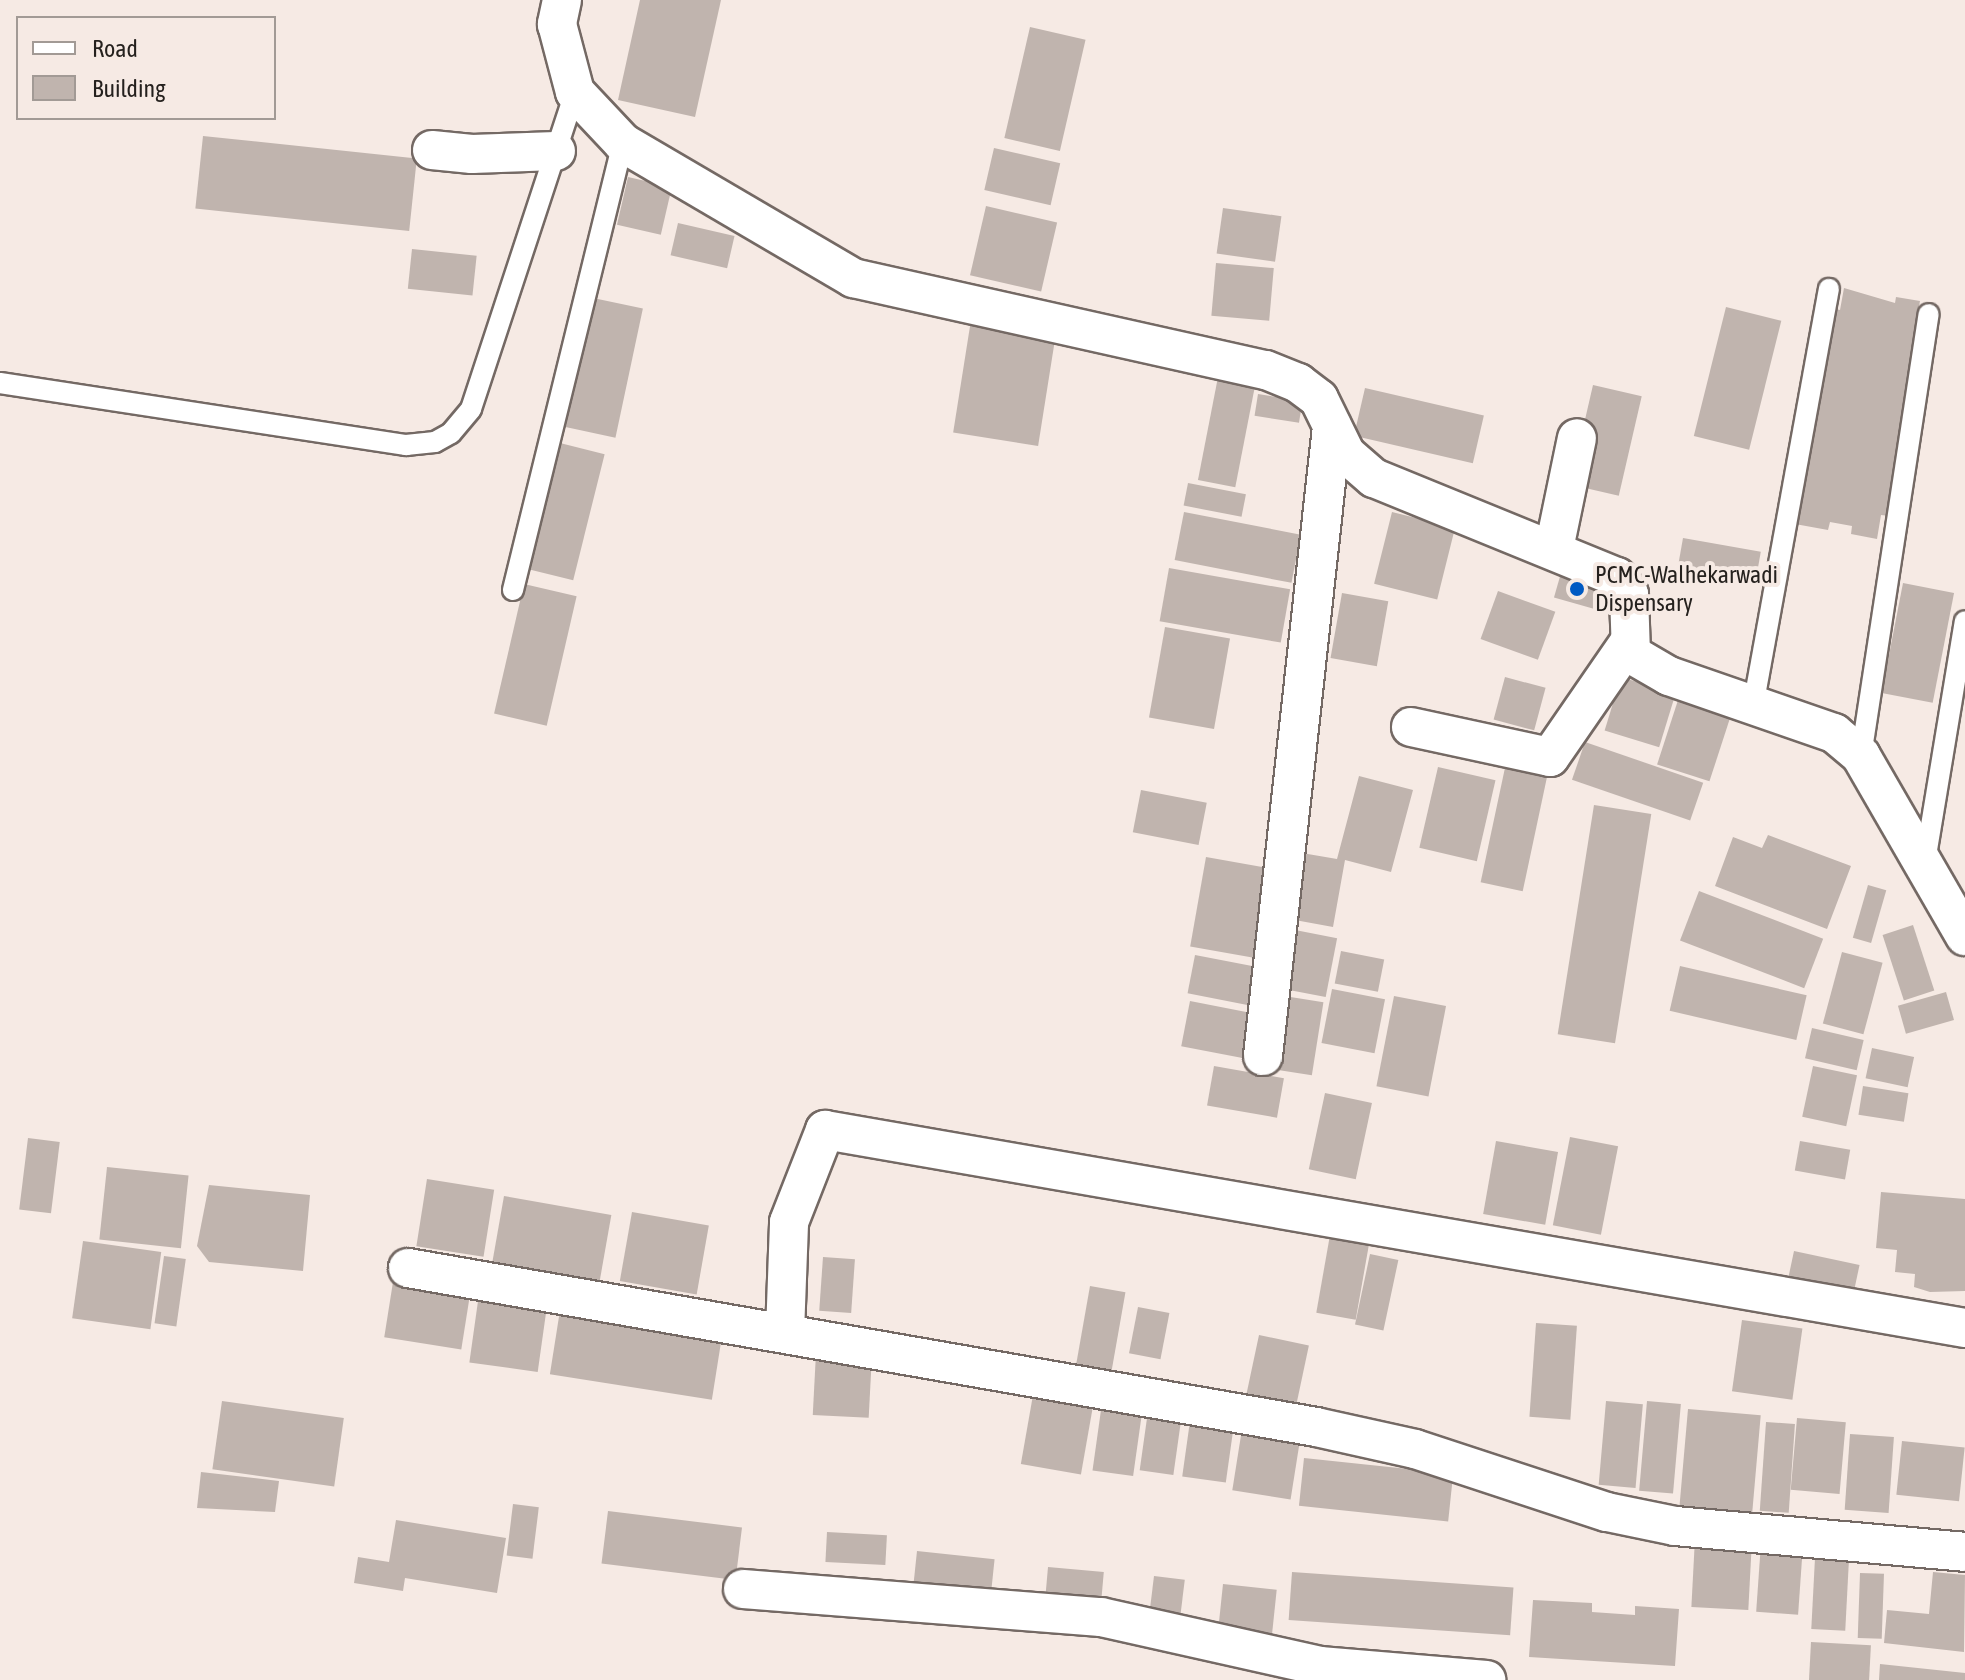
<!DOCTYPE html>
<html>
<head>
<meta charset="utf-8">
<style>
  body { margin:0 }
  #map { position:relative; width:1965px; height:1680px; overflow:hidden; background:#f6eae4; font-family:"Asap Condensed",sans-serif }
  div>[style] { position:absolute }
  [style*='--x'] { left:calc(var(--x)*1px); top:calc(var(--y)*1px); width:calc(var(--w)*1px); rotate:calc(var(--a)*1deg) }
  .building>* { inset:0; background:#c0b4ae; transform-origin:0 0 }
  .roads { filter:drop-shadow(2px 0 #746964) drop-shadow(-2px 0 #746964) drop-shadow(0 2px #746964) drop-shadow(0 -2px #746964) }
  .lane>* { height:20px; margin:-10px; padding:0 10px; transform-origin:10px; border-radius:10px; background:#fff }
  .street>* { height:38px; margin:-19px; padding:0 19px; transform-origin:19px; border-radius:19px; background:#fff }
  .dots>* { width:22px; height:22px; translate:-50% -50%; box-sizing:border-box; border:4px solid #f6eae4; border-radius:50% }
  span { translate:-50% -50%; white-space:nowrap; text-align:center; line-height:1.15; -webkit-text-stroke:8px #f6eae4; paint-order:stroke }
  .poi-label { font-size:24px; color:#25211e }
  .left { translate:0 -50%; text-align:left }
  .legend { position:absolute; left:16px; top:16px; width:260px; height:104px; box-sizing:border-box; background:#f6eae4; border:2px solid #a29a95; margin:0; padding:10px 14px; list-style:none; font-size:24px; color:#25211e }
  .legend li { display:flex; align-items:center; gap:16px; height:40px }
  .legend b { width:40px; border:2px solid #a29a95 }
</style>
</head>
<body>
<div id="map">
  <div class="building">
    <i style="clip-path:polygon(640px 0,721px 0,695px 117px,618px 100px)"></i>
    <i style="left:1030px;top:27px;width:57px;height:114px;rotate:13deg"></i>
    <i style="left:203px;top:136px;width:215px;height:73px;rotate:6deg"></i>
    <i style="left:994px;top:148px;width:68px;height:43px;rotate:13deg"></i>
    <i style="left:628px;top:177px;width:45px;height:49px;rotate:13deg"></i>
    <i style="left:986px;top:206px;width:73px;height:71px;rotate:13deg"></i>
    <i style="left:1223px;top:208px;width:59px;height:46px;rotate:8deg"></i>
    <i style="left:678px;top:223px;width:58px;height:33px;rotate:13deg"></i>
    <i style="left:412px;top:249px;width:65px;height:40px;rotate:6deg"></i>
    <i style="left:1216px;top:263px;width:58px;height:53px;rotate:5deg"></i>
    <i style="clip-path:polygon(1844px 288px,1895px 303px,1896px 297px,1920px 301px,1916px 322px,1925px 324px,1890px 516px,1881px 515px,1877px 539px,1851px 534px,1852px 526px,1830px 522px,1828px 530px,1795px 524px,1830px 308px,1840px 310px)"></i>
    <i style="left:593px;top:298px;width:51px;height:132px;rotate:12deg"></i>
    <i style="left:1726px;top:307px;width:57px;height:133px;rotate:14deg"></i>
    <i style="left:971px;top:320px;width:86px;height:114px;rotate:9deg"></i>
    <i style="left:1218px;top:377px;width:38px;height:105px;rotate:11deg"></i>
    <i style="left:1593px;top:385px;width:50px;height:102px;rotate:13deg"></i>
    <i style="left:1365px;top:388px;width:122px;height:49px;rotate:13deg"></i>
    <i style="left:1258px;top:394px;width:45px;height:22px;rotate:9deg"></i>
    <i style="left:560px;top:443px;width:46px;height:130px;rotate:14deg"></i>
    <i style="left:1188px;top:483px;width:59px;height:23px;rotate:11deg"></i>
    <i style="left:1184px;top:512px;width:119px;height:49px;rotate:11deg"></i>
    <i style="left:1392px;top:512px;width:65px;height:74px;rotate:14deg"></i>
    <i style="left:1683px;top:538px;width:79px;height:29px;rotate:10deg"></i>
    <i style="left:1565px;top:559px;width:44px;height:40px;rotate:16deg"></i>
    <i style="left:1169px;top:568px;width:123px;height:54px;rotate:10deg"></i>
    <i style="left:1903px;top:583px;width:52px;height:112px;rotate:11deg"></i>
    <i style="left:524px;top:584px;width:54px;height:133px;rotate:13deg"></i>
    <i style="left:1498px;top:591px;width:61px;height:51px;rotate:20deg"></i>
    <i style="left:1342px;top:593px;width:47px;height:66px;rotate:10deg"></i>
    <i style="left:1165px;top:627px;width:66px;height:92px;rotate:10deg"></i>
    <i style="left:1505px;top:677px;width:42px;height:44px;rotate:15deg"></i>
    <i style="left:1621px;top:677px;width:57px;height:56px;rotate:17deg"></i>
    <i style="left:1680px;top:694px;width:55px;height:74px;rotate:18deg"></i>
    <i style="left:1585px;top:742px;width:125px;height:40px;rotate:19deg"></i>
    <i style="left:1506px;top:763px;width:43px;height:122px;rotate:12deg"></i>
    <i style="left:1438px;top:767px;width:59px;height:83px;rotate:13deg"></i>
    <i style="clip-path:polygon(1359px 776px,1413px 790px,1391px 872px,1345px 860px,1333px 927px,1284px 918px,1296px 852px,1337px 859px)"></i>
    <i style="left:1141px;top:790px;width:67px;height:43px;rotate:11deg"></i>
    <i style="left:1594px;top:805px;width:58px;height:232px;rotate:9deg"></i>
    <i style="clip-path:polygon(1768px 835px,1851px 866px,1827px 929px,1715px 886px,1733px 837px,1762px 848px)"></i>
    <i style="left:1206px;top:857px;width:76px;height:91px;rotate:10deg"></i>
    <i style="left:1868px;top:885px;width:19px;height:55px;rotate:16deg"></i>
    <i style="left:1699px;top:891px;width:133px;height:53px;rotate:21deg"></i>
    <i style="left:1913px;top:925px;width:69px;height:32px;rotate:72deg"></i>
    <i style="left:1290px;top:929px;width:48px;height:60px;rotate:11deg"></i>
    <i style="left:1341px;top:951px;width:44px;height:33px;rotate:11deg"></i>
    <i style="left:1842px;top:952px;width:42px;height:74px;rotate:15deg"></i>
    <i style="left:1195px;top:955px;width:70px;height:39px;rotate:11deg"></i>
    <i style="left:1680px;top:966px;width:130px;height:46px;rotate:13deg"></i>
    <i style="left:1332px;top:989px;width:54px;height:55px;rotate:11deg"></i>
    <i style="left:1946px;top:992px;width:29px;height:50px;rotate:74deg"></i>
    <i style="left:1278px;top:995px;width:46px;height:74px;rotate:9deg"></i>
    <i style="left:1394px;top:996px;width:53px;height:92px;rotate:11deg"></i>
    <i style="left:1190px;top:1001px;width:69px;height:46px;rotate:11deg"></i>
    <i style="left:1812px;top:1028px;width:53px;height:31px;rotate:13deg"></i>
    <i style="left:1872px;top:1048px;width:43px;height:31px;rotate:12deg"></i>
    <i style="left:1214px;top:1066px;width:71px;height:40px;rotate:10deg"></i>
    <i style="left:1813px;top:1066px;width:45px;height:52px;rotate:12deg"></i>
    <i style="left:1863px;top:1086px;width:46px;height:29px;rotate:9deg"></i>
    <i style="left:1325px;top:1093px;width:48px;height:78px;rotate:12deg"></i>
    <i style="left:1570px;top:1137px;width:49px;height:90px;rotate:11deg"></i>
    <i style="left:28px;top:1138px;width:32px;height:72px;rotate:7deg"></i>
    <i style="left:1496px;top:1141px;width:63px;height:74px;rotate:10deg"></i>
    <i style="left:1800px;top:1141px;width:51px;height:30px;rotate:10deg"></i>
    <i style="left:107px;top:1167px;width:82px;height:73px;rotate:6deg"></i>
    <i style="left:427px;top:1179px;width:68px;height:68px;rotate:9deg"></i>
    <i style="clip-path:polygon(209px 1185px,310px 1195px,303px 1271px,209px 1262px,197px 1246px)"></i>
    <i style="clip-path:polygon(1881px 1192px,1965px 1199px,1965px 1291px,1930px 1292px,1914px 1287px,1915px 1274px,1895px 1272px,1897px 1250px,1876px 1248px)"></i>
    <i style="left:504px;top:1196px;width:109px;height:69px;rotate:10deg"></i>
    <i style="left:632px;top:1212px;width:78px;height:70px;rotate:10deg"></i>
    <i style="left:1330px;top:1235px;width:40px;height:79px;rotate:10deg"></i>
    <i style="left:83px;top:1241px;width:79px;height:78px;rotate:8deg"></i>
    <i style="left:1794px;top:1251px;width:67px;height:36px;rotate:12deg"></i>
    <i style="left:1370px;top:1254px;width:29px;height:72px;rotate:12deg"></i>
    <i style="left:164px;top:1256px;width:22px;height:68px;rotate:8deg"></i>
    <i style="left:823px;top:1257px;width:32px;height:54px;rotate:4deg"></i>
    <i style="left:393px;top:1282px;width:78px;height:56px;rotate:9deg"></i>
    <i style="left:1090px;top:1286px;width:36px;height:80px;rotate:10deg"></i>
    <i style="left:478px;top:1301px;width:69px;height:62px;rotate:8deg"></i>
    <i style="left:561px;top:1304px;width:164px;height:71px;rotate:9deg"></i>
    <i style="left:1138px;top:1307px;width:32px;height:47px;rotate:11deg"></i>
    <i style="left:1742px;top:1320px;width:61px;height:72px;rotate:8deg"></i>
    <i style="left:1536px;top:1323px;width:41px;height:94px;rotate:4deg"></i>
    <i style="left:1259px;top:1335px;width:51px;height:61px;rotate:12deg"></i>
    <i style="left:816px;top:1353px;width:56px;height:62px;rotate:3deg"></i>
    <i style="left:1033px;top:1395px;width:61px;height:70px;rotate:10deg"></i>
    <i style="left:222px;top:1401px;width:123px;height:69px;rotate:8deg"></i>
    <i style="left:1606px;top:1401px;width:37px;height:84px;rotate:5deg"></i>
    <i style="left:1647px;top:1401px;width:34px;height:90px;rotate:5deg"></i>
    <i style="left:1149px;top:1404px;width:34px;height:67px;rotate:8deg"></i>
    <i style="left:1688px;top:1409px;width:73px;height:99px;rotate:5deg"></i>
    <i style="left:1101px;top:1410px;width:41px;height:61px;rotate:8deg"></i>
    <i style="left:1191px;top:1414px;width:44px;height:63px;rotate:8deg"></i>
    <i style="left:1797px;top:1418px;width:49px;height:72px;rotate:5deg"></i>
    <i style="left:1766px;top:1422px;width:29px;height:89px;rotate:4deg"></i>
    <i style="left:1242px;top:1429px;width:59px;height:62px;rotate:9deg"></i>
    <i style="left:1850px;top:1434px;width:44px;height:76px;rotate:4deg"></i>
    <i style="left:1902px;top:1441px;width:63px;height:54px;rotate:6deg"></i>
    <i style="left:1304px;top:1458px;width:150px;height:48px;rotate:6deg"></i>
    <i style="clip-path:polygon(201px 1472px,279px 1481px,275px 1512px,197px 1508px)"></i>
    <i style="left:513px;top:1504px;width:26px;height:52px;rotate:7deg"></i>
    <i style="left:608px;top:1511px;width:135px;height:53px;rotate:7deg"></i>
    <i style="clip-path:polygon(396px 1520px,506px 1538px,497px 1593px,405px 1578px,403px 1591px,354px 1583px,358px 1557px,389px 1562px)"></i>
    <i style="left:827px;top:1532px;width:60px;height:30px;rotate:3deg"></i>
    <i style="left:1695px;top:1538px;width:57px;height:69px;rotate:3deg"></i>
    <i style="left:1761px;top:1543px;width:42px;height:69px;rotate:4deg"></i>
    <i style="left:917px;top:1551px;width:78px;height:45px;rotate:6deg"></i>
    <i style="left:1815px;top:1558px;width:34px;height:71px;rotate:3deg"></i>
    <i style="left:1048px;top:1567px;width:56px;height:41px;rotate:5deg"></i>
    <i style="left:1292px;top:1572px;width:222px;height:48px;rotate:4deg"></i>
    <i style="clip-path:polygon(1933px 1572px,1965px 1575px,1964px 1652px,1884px 1643px,1887px 1610px,1929px 1614px)"></i>
    <i style="left:1860px;top:1573px;width:24px;height:65px;rotate:2deg"></i>
    <i style="left:1154px;top:1576px;width:31px;height:45px;rotate:7deg"></i>
    <i style="left:1223px;top:1584px;width:54px;height:47px;rotate:6deg"></i>
    <i style="clip-path:polygon(1533px 1600px,1592px 1603px,1592px 1612px,1635px 1615px,1635px 1606px,1679px 1609px,1675px 1666px,1529px 1657px)"></i>
    <i style="left:1811px;top:1642px;width:60px;height:38px;rotate:3deg"></i>
    <i style="clip-path:polygon(1880px 1664px,1965px 1673px,1965px 1680px,1879px 1680px)"></i>
  </div>
  <div class="roads">
    <div class="lane">
      <i style="--x:0;--y:383;--w:411;--a:8.7"></i>
      <i style="--x:406;--y:445;--w:29;--a:-6"></i>
      <i style="--x:435;--y:442;--w:18;--a:-29"></i>
      <i style="--x:451;--y:433;--w:31;--a:-50"></i>
      <i style="--x:471;--y:409;--w:334;--a:-71.8"></i>
      <i style="--x:513;--y:590;--w:460;--a:-76.2"></i>
      <i style="--x:1754;--y:701;--w:419;--a:-79.7"></i>
      <i style="--x:1861;--y:756;--w:447;--a:-81.3"></i>
      <i style="--x:1925;--y:862;--w:244;--a:-80.6"></i>
    </div>
    <div class="street">
      <i style="--x:562;--y:0;--w:25;--a:102"></i>
      <i style="--x:557;--y:24;--w:70;--a:75.2"></i>
      <i style="--x:575;--y:92;--w:70;--a:46.7"></i>
      <i style="--x:623;--y:143;--w:267;--a:30.4"></i>
      <i style="--x:853;--y:278;--w:423;--a:12.6"></i>
      <i style="--x:1266;--y:370;--w:35;--a:22"></i>
      <i style="--x:1298;--y:383;--w:26;--a:37"></i>
      <i style="--x:1319;--y:399;--w:61;--a:63.9"></i>
      <i style="--x:1346;--y:454;--w:37;--a:41"></i>
      <i style="--x:1374;--y:478;--w:262;--a:22.2"></i>
      <i style="--x:1617;--y:577;--w:21;--a:55"></i>
      <i style="--x:1629;--y:594;--w:60;--a:88.1"></i>
      <i style="--x:1631;--y:654;--w:44;--a:30.1"></i>
      <i style="--x:1669;--y:676;--w:175;--a:19.1"></i>
      <i style="--x:1834;--y:733;--w:35;--a:40"></i>
      <i style="--x:1861;--y:756;--w:208;--a:60"></i>
      <i style="--x:432;--y:150;--w:40;--a:5.7"></i>
      <i style="--x:472;--y:154;--w:84;--a:-2"></i>
      <i style="--x:1554;--y:549;--w:113;--a:-78.3"></i>
      <i style="--x:1411;--y:727;--w:142;--a:12.2"></i>
      <i style="--x:1550;--y:757;--w:137;--a:-55.4"></i>
      <i style="--x:1263;--y:1056;--w:633;--a:-83.74"></i>
      <i style="--x:408;--y:1268;--w:922;--a:9.93"></i>
      <i style="--x:1316;--y:1427;--w:101;--a:12.5"></i>
      <i style="--x:1415;--y:1449;--w:202;--a:18.2"></i>
      <i style="--x:1607;--y:1512;--w:69;--a:11.6"></i>
      <i style="--x:1675;--y:1526;--w:291;--a:5.1"></i>
      <i style="--x:785;--y:1333;--w:111;--a:-87.9"></i>
      <i style="--x:789;--y:1222;--w:99;--a:-68.6"></i>
      <i style="--x:825;--y:1130;--w:1157;--a:9.85"></i>
      <i style="--x:743;--y:1589;--w:359;--a:4.5"></i>
      <i style="--x:1101;--y:1617;--w:224;--a:12.6"></i>
      <i style="--x:1320;--y:1666;--w:167;--a:4.8"></i>
    </div>
  </div>
  <div class="dots">
    <i style="left:1577px;top:589px;background:#005ac3"></i>
  </div>
  <div class="poi-label">
    <span class="left" style="left:1595px;top:589px">PCMC-Walhekarwadi<br>Dispensary</span>
  </div>
  <ul class="legend">
  <li><b style="height:10px;background:#fff"></b>Road</li>
  <li><b style="height:22px;background:#c0b4ae"></b>Building</li>
  </ul>
</div>
</body>
</html>
